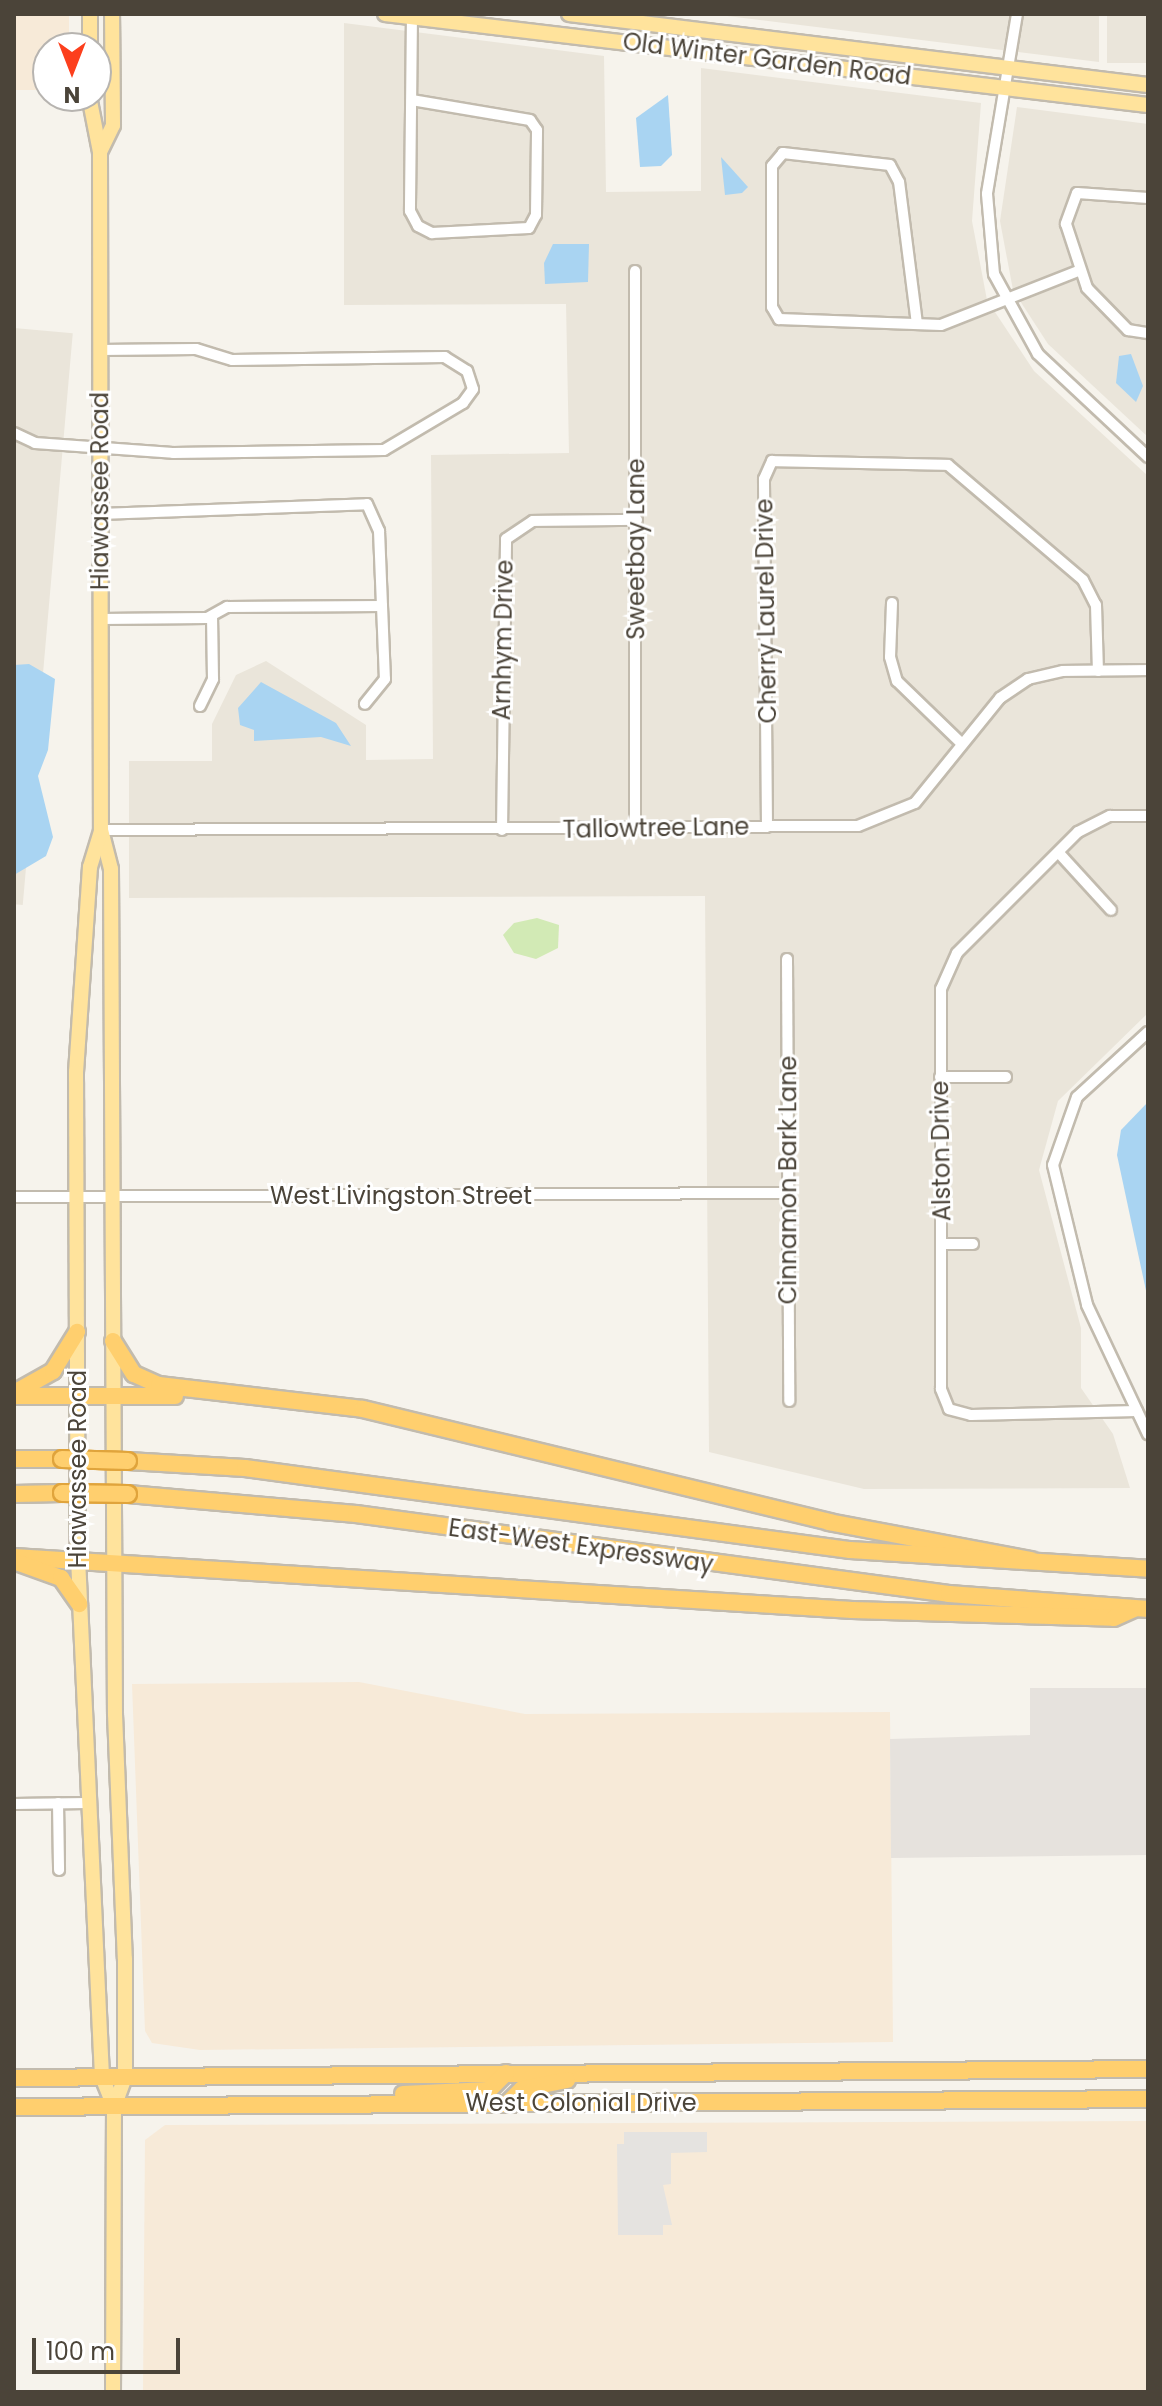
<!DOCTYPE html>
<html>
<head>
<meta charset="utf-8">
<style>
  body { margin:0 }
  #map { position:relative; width:1162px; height:2406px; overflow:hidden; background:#f6f3ec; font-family:Poppins,sans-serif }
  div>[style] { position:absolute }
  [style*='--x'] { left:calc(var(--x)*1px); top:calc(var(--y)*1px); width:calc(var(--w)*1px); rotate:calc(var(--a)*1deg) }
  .residential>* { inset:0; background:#eae5da; transform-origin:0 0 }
  .commercial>* { inset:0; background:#f7ead8 }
  .industrial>* { inset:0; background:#e6e2dd }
  .green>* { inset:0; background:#d2eab5 }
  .parking>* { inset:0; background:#e5e3e0 }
  .water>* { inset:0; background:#a9d4f2 }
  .roads { filter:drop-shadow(2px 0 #c2bbae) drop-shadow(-2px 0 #c2bbae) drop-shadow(0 2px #c2bbae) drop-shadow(0 -2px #c2bbae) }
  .minor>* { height:10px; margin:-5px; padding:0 5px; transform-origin:5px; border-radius:5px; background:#fff }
  .major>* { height:14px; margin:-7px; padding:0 7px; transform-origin:7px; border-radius:7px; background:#ffe39c }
  .highway>* { height:16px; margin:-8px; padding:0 8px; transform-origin:8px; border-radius:8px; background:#ffcf6e }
  .bridges { filter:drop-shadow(2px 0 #e0a43c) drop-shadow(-2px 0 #e0a43c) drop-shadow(0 2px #e0a43c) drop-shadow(0 -2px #e0a43c) }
  .highway-bridge>* { height:16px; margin:-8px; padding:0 8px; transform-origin:8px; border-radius:8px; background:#ffcf6e }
  span { translate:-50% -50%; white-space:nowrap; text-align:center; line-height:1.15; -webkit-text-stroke:6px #fff; paint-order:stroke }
  .street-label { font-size:24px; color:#4b4439 }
  .frame { position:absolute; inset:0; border:16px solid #4b4439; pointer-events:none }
  .north { position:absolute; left:32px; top:32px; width:80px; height:80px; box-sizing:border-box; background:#fff; border:2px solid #b7b4b0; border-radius:50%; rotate:180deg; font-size:22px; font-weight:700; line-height:32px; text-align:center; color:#4b4439 }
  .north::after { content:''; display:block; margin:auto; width:28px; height:36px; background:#fc3f1d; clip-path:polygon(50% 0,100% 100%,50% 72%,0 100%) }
  .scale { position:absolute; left:32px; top:2338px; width:148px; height:36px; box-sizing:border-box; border:4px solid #4b4439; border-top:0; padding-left:10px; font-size:24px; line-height:28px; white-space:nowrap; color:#4b4439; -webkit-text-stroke:6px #fff; paint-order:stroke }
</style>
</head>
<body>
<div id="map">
  <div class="residential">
    <i style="clip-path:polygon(711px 14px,1099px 14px,1099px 62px)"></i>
    <i style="left:1107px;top:14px;width:41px;height:49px"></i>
    <i style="clip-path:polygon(344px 23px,604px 56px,606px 192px,701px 191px,701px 68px,981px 103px,972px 221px,987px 300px,1034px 371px,1148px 476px,1148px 1013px,1058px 1101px,1039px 1170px,1081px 1328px,1081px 1388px,1113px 1434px,1130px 1488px,864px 1489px,709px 1452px,705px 896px,129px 898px,129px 761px,212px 761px,212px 724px,236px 675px,266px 661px,366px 725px,366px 760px,433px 759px,431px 455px,569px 453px,566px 304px,344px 305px)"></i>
    <i style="clip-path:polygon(1017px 107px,1148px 124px,1148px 437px,1048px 344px,1013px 290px,1000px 221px)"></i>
    <i style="left:14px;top:328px;width:59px;height:574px;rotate:5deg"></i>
  </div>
  <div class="commercial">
    <i style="clip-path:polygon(14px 14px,69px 14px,69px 48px,48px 48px,48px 90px,14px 90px)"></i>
    <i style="clip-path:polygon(359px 1682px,525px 1714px,890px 1712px,893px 2042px,200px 2050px,152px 2043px,145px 2031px,132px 1684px)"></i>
    <i style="clip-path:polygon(1148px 2121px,1148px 2392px,143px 2392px,145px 2140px,165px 2125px)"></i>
  </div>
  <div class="industrial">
    <i style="clip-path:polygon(1030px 1688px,1148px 1688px,1148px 1855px,891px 1858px,890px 1739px,1030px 1735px)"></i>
  </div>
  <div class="green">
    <i style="clip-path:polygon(537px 918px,559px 925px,558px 948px,536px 959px,514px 953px,503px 935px,514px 923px)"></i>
  </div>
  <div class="parking">
    <i style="clip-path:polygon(624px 2132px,707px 2132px,707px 2152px,671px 2153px,671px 2184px,663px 2185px,672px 2225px,663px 2225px,663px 2235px,618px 2235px,617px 2144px,624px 2144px)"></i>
  </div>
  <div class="water">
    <i style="clip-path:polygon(668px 95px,672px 155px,661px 166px,640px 167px,636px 118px)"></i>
    <i style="clip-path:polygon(721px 157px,748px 187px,742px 193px,725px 195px)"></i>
    <i style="clip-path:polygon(553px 244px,589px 244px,588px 282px,545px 284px,544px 263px)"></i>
    <i style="clip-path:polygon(1131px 354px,1143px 386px,1136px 402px,1116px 383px,1119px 356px)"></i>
    <i style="clip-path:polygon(29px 664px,55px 679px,48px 750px,38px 776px,53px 837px,46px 856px,14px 875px,14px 665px)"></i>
    <i style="clip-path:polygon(261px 682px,336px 723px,351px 746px,321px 737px,254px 741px,254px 730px,240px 725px,238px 708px)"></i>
    <i style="clip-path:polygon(1148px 1102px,1148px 1300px,1117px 1155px,1121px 1130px)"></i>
  </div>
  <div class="roads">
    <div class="minor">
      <i style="--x:412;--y:14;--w:197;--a:90.6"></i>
      <i style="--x:410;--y:211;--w:17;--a:62"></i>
      <i style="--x:418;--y:226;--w:16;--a:27"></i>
      <i style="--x:432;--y:233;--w:97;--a:-3"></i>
      <i style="--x:529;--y:228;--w:15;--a:-62"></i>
      <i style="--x:536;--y:215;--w:85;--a:-89.3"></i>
      <i style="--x:537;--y:130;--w:12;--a:-125"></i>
      <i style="--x:530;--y:120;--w:120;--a:-170.4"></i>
      <i style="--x:1017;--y:14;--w:182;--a:99.5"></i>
      <i style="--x:987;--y:194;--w:80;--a:85"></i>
      <i style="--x:994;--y:274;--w:91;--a:61.2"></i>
      <i style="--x:1038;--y:354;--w:151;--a:43.1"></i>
      <i style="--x:1148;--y:198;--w:71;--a:-176"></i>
      <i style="--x:1077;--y:193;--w:33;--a:110"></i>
      <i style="--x:1066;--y:224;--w:67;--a:71.8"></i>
      <i style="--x:1087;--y:288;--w:59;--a:45.7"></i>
      <i style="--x:1128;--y:330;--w:20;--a:9"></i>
      <i style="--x:635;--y:271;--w:557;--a:90"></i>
      <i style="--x:917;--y:324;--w:143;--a:-97.2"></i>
      <i style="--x:899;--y:182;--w:19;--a:-118"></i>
      <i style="--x:890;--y:165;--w:108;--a:-173.6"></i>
      <i style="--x:783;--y:153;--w:17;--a:130"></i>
      <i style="--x:772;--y:166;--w:141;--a:90"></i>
      <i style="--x:772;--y:307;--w:14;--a:60"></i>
      <i style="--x:779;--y:319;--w:162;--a:2.1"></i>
      <i style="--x:941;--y:325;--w:147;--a:-21.5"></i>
      <i style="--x:14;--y:433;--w:23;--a:25"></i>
      <i style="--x:35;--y:443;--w:138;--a:4.1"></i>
      <i style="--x:173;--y:453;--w:211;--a:-0.8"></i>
      <i style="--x:384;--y:450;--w:92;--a:-30.7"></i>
      <i style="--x:463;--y:403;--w:17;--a:-54"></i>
      <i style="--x:473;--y:389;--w:19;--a:-108"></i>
      <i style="--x:467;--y:371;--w:26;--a:-148"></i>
      <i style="--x:445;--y:357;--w:213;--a:179.2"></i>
      <i style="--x:232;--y:360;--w:38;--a:-163"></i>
      <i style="--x:196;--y:349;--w:96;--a:179.4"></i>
      <i style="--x:100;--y:514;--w:267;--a:-2.1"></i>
      <i style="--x:367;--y:504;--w:30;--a:66"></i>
      <i style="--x:379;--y:531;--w:148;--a:87.7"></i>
      <i style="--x:385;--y:679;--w:32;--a:129"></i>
      <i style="--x:892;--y:603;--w:54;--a:92.1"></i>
      <i style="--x:890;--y:657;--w:25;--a:74"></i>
      <i style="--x:897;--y:681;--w:89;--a:44.1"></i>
      <i style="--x:101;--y:619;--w:106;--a:-0.5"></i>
      <i style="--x:207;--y:618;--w:23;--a:-29"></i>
      <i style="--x:227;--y:607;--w:155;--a:-0.4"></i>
      <i style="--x:200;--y:706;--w:30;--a:-64"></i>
      <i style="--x:213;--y:679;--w:63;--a:-90.9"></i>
      <i style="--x:767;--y:827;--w:348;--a:-90.5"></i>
      <i style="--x:764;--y:479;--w:20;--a:-66"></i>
      <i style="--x:772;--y:461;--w:176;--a:1.3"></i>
      <i style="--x:948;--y:465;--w:177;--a:40.4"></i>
      <i style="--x:1083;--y:580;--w:28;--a:63"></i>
      <i style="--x:1096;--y:605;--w:66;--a:88.3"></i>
      <i style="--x:101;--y:830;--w:757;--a:-0.3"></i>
      <i style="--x:858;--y:826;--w:61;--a:-22"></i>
      <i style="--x:915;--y:803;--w:135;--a:-51"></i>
      <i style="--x:1000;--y:698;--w:34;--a:-34"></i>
      <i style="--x:1028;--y:679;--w:36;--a:-13"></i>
      <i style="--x:1063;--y:671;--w:85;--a:-0.7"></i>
      <i style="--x:502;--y:830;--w:291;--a:-89.2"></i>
      <i style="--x:506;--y:539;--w:32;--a:-34"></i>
      <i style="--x:533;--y:521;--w:104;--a:-0.6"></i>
      <i style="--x:1059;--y:853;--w:77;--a:47.6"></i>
      <i style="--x:787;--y:959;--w:442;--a:89.7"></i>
      <i style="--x:1148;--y:1032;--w:96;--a:137.5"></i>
      <i style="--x:1077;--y:1097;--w:72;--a:109.4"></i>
      <i style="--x:1053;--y:1165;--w:144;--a:76.3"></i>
      <i style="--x:1087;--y:1305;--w:143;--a:64.7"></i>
      <i style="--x:940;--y:1077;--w:66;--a:0"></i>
      <i style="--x:14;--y:1197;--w:774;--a:-0.3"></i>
      <i style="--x:943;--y:1244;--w:30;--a:0"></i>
      <i style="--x:1137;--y:1411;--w:166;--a:178.6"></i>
      <i style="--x:971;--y:1415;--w:23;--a:-165"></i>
      <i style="--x:949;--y:1409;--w:22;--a:-112"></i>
      <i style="--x:941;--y:1389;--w:400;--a:-90"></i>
      <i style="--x:941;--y:989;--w:39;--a:-66"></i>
      <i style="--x:957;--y:953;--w:171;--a:-45"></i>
      <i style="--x:1078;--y:832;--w:36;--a:-27"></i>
      <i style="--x:1110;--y:816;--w:38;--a:0"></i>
      <i style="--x:58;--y:1803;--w:67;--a:89.1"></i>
      <i style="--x:14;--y:1804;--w:73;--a:-0.8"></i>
    </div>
    <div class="major">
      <i style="--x:385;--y:14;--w:768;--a:6.8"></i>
      <i style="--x:569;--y:14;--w:583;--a:6.99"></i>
      <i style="--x:90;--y:48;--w:34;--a:-90"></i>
      <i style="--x:89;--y:96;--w:57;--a:78.9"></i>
      <i style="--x:100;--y:152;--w:678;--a:89.92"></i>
      <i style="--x:101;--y:830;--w:40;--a:75.6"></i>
      <i style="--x:111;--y:869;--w:845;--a:89.73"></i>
      <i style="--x:115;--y:1714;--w:245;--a:87.7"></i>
      <i style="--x:125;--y:1959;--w:118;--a:90"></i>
      <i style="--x:125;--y:2077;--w:32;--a:110"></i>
      <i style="--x:114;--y:2107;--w:285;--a:90.2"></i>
      <i style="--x:100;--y:152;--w:30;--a:-64"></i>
      <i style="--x:113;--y:125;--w:111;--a:-90.5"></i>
      <i style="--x:101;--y:831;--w:38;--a:107"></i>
      <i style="--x:90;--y:867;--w:205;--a:93.9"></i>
      <i style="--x:76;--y:1072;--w:486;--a:89.8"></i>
      <i style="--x:78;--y:1558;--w:520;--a:87.35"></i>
      <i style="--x:102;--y:2077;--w:32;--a:68"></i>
    </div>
    <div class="highway">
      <i style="--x:113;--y:1341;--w:39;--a:58"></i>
      <i style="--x:134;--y:1374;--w:27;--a:24"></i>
      <i style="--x:159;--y:1385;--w:205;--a:6.7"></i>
      <i style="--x:363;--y:1409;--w:480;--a:13.6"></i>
      <i style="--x:829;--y:1522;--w:206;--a:10.7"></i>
      <i style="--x:14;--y:1393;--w:45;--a:-29.4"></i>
      <i style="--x:53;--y:1371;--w:46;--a:-58.4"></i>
      <i style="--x:14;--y:1396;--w:161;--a:0"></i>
      <i style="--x:14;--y:1459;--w:48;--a:0"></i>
      <i style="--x:128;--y:1461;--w:117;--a:3.4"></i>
      <i style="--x:245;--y:1468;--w:611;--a:7.72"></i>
      <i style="--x:850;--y:1550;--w:299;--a:3.6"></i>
      <i style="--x:14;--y:1494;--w:48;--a:-1.2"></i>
      <i style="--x:128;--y:1494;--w:229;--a:5"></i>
      <i style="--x:356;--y:1514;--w:598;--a:7.68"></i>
      <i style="--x:949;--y:1594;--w:200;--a:4.3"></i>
      <i style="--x:14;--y:1557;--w:840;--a:3.62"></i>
      <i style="--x:852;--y:1610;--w:262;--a:1.7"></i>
      <i style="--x:1114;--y:1618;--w:22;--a:-24"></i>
      <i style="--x:19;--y:1563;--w:45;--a:19.7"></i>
      <i style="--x:61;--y:1578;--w:32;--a:55"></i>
      <i style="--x:14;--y:2078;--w:1134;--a:-0.45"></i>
      <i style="--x:403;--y:2094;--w:86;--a:-2.7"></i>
      <i style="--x:489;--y:2090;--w:24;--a:-45"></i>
      <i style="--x:507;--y:2104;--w:21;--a:-45"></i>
      <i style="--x:522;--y:2089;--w:46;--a:-11.3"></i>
      <i style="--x:14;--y:2107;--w:1134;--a:-0.4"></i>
    </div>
  </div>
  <div class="bridges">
    <div class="highway-bridge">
      <i style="--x:62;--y:1459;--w:66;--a:1.7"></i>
      <i style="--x:62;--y:1493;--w:66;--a:0.9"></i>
    </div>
  </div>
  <div class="street-label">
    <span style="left:767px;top:59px;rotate:7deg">Old Winter Garden Road</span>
    <span style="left:100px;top:491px;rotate:-90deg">Hiawassee Road</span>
    <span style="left:636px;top:549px;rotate:-90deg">Sweetbay Lane</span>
    <span style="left:766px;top:611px;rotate:-91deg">Cherry Laurel Drive</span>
    <span style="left:503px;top:640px;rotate:-89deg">Arnhym Drive</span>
    <span style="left:656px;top:828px;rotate:-1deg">Tallowtree Lane</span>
    <span style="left:941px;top:1151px;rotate:-91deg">Alston Drive</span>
    <span style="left:788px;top:1180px;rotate:-90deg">Cinnamon Bark Lane</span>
    <span style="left:401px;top:1196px">West Livingston Street</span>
    <span style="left:78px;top:1469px;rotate:-90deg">Hiawassee Road</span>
    <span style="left:581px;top:1546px;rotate:8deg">East-West Expressway</span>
    <span style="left:581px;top:2103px">West Colonial Drive</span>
  </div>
  <div class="frame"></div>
  <div class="north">N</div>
  <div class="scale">100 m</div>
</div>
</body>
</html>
